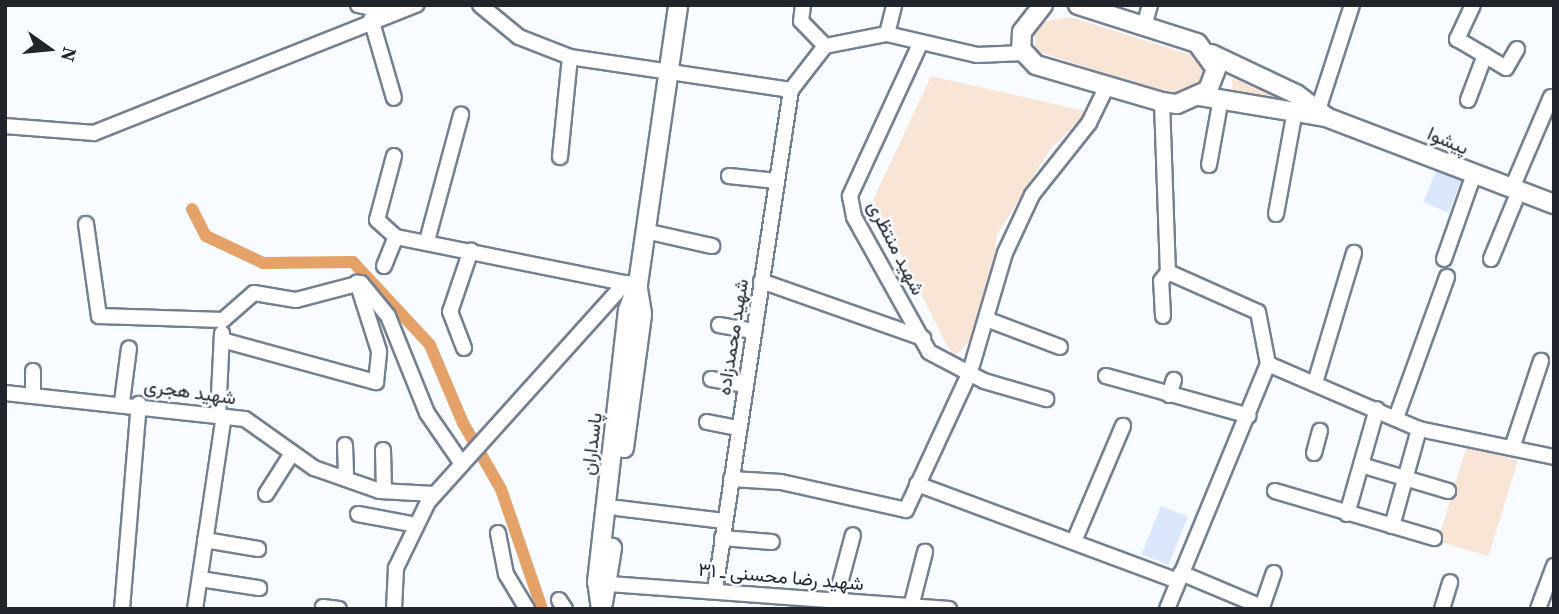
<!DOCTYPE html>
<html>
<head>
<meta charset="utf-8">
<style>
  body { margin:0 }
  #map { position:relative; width:1559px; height:614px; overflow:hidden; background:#f8fbff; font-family:"Source Serif 4",Vazirmatn,serif }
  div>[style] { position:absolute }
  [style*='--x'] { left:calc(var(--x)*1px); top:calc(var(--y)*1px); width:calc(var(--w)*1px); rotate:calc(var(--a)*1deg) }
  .green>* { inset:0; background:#f8e5d6; transform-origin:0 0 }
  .canal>* { height:12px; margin:-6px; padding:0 6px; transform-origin:6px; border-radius:6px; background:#e4a268 }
  .building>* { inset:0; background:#dae7fc; transform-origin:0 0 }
  .roads { filter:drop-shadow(2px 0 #748092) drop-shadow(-2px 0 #748092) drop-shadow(0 2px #748092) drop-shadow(0 -2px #748092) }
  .minor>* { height:14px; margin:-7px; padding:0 7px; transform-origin:7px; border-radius:7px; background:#fff }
  .tertiary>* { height:18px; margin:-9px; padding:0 9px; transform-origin:9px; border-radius:9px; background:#fff }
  span { translate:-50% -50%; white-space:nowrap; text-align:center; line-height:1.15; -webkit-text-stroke:5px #f8fbff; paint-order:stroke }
  .street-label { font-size:19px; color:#20252c }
  .frame { position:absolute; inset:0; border:7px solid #20252c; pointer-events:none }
  .north { position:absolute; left:14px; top:14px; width:70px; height:70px; -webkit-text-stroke:5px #f8fbff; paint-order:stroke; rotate:105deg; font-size:19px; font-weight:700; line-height:28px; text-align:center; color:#20252c }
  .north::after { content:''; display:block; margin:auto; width:24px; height:32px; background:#20252c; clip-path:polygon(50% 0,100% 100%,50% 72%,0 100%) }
</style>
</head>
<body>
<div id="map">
  <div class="green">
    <i style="clip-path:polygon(1070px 17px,1192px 55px,1204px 65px,1206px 75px,1187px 93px,1162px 92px,1037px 51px,1033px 31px,1041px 22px)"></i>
    <i style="clip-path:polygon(1241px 75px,1308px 112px,1232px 96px,1232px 79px)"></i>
    <i style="clip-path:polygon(931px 76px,1089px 112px,1051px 148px,997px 235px,986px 326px,953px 357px,873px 200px)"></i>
    <i style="left:1467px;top:445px;width:53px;height:100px;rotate:17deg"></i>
  </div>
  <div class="canal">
    <i style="--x:192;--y:209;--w:30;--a:63"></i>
    <i style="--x:206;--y:236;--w:63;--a:25.3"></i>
    <i style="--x:263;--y:263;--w:90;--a:-0.6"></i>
    <i style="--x:353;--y:262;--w:113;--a:47.1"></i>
    <i style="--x:430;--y:345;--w:85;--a:67.1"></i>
    <i style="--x:463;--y:423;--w:76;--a:60.1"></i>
    <i style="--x:501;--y:489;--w:127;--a:71.1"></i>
  </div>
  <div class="building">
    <i style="left:1436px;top:171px;width:27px;height:34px;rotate:22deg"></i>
    <i style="left:1161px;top:506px;width:29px;height:52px;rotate:22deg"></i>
  </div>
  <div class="roads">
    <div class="minor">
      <i style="--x:358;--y:5;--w:31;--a:13"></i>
      <i style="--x:480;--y:5;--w:50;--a:39.4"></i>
      <i style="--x:519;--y:37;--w:55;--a:21.4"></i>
      <i style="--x:570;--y:57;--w:223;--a:8.5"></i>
      <i style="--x:803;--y:5;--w:16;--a:97"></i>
      <i style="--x:801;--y:21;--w:35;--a:46"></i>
      <i style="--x:1473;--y:5;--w:38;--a:115"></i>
      <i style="--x:1457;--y:39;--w:57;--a:30.6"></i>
      <i style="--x:1506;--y:68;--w:22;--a:-60"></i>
      <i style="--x:371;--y:19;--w:82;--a:73.8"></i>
      <i style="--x:1144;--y:26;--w:22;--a:-74"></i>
      <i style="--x:887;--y:34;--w:30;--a:-76"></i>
      <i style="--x:921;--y:42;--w:170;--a:114.8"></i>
      <i style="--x:850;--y:196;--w:21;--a:79"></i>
      <i style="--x:854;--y:217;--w:154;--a:60.9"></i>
      <i style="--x:929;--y:352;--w:62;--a:27.8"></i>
      <i style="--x:984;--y:381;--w:65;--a:16.2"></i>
      <i style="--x:1468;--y:100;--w:48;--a:-69.3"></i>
      <i style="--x:1162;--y:102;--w:170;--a:88"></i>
      <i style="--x:1319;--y:107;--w:107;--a:-72.1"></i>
      <i style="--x:5;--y:126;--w:89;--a:4.5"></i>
      <i style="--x:94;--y:133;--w:347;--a:-21.7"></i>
      <i style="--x:394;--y:156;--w:66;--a:104.9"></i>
      <i style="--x:377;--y:220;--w:25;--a:42"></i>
      <i style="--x:396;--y:237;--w:234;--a:11.4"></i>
      <i style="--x:560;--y:157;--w:100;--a:-84.3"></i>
      <i style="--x:1209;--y:165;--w:68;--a:-79.8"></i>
      <i style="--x:729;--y:176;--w:48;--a:5.9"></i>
      <i style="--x:1512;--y:188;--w:99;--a:-66.8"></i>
      <i style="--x:1276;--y:214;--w:100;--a:-79.6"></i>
      <i style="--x:86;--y:224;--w:93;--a:82"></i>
      <i style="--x:99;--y:316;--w:124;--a:1.8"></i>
      <i style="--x:645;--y:231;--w:69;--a:12.6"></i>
      <i style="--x:427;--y:241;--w:131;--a:-74.9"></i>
      <i style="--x:1444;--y:259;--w:90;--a:-70.6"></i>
      <i style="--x:1491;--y:259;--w:74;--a:-67.6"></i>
      <i style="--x:384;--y:266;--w:31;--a:-68"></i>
      <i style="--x:1168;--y:272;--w:98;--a:24"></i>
      <i style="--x:1258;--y:312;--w:53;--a:79.1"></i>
      <i style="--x:761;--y:281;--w:172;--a:19.4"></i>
      <i style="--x:1163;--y:316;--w:35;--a:-93"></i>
      <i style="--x:1161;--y:281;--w:11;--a:-52"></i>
      <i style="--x:986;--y:319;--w:79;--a:20.7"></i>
      <i style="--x:223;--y:320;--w:41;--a:-41.1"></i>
      <i style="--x:254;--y:293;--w:43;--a:9.5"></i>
      <i style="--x:296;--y:300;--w:67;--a:-14.7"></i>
      <i style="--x:361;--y:283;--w:43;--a:50.7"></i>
      <i style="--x:388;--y:316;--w:105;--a:68.1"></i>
      <i style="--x:427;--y:413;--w:58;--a:55.5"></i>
      <i style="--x:719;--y:325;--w:36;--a:10"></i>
      <i style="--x:222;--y:340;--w:160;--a:15.3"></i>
      <i style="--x:376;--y:382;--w:31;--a:-84"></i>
      <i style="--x:379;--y:351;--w:72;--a:-107.7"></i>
      <i style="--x:464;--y:348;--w:39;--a:-111"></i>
      <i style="--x:450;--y:312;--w:65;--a:-71.3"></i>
      <i style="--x:1268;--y:364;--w:164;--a:23.3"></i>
      <i style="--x:1419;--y:429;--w:138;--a:11.7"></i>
      <i style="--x:33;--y:371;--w:24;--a:90"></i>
      <i style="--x:1106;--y:376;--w:148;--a:15.6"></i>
      <i style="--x:711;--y:379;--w:35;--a:10"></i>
      <i style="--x:1315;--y:383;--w:136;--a:-73.3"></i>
      <i style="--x:5;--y:393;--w:241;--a:6.2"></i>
      <i style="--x:245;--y:419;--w:85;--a:35.4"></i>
      <i style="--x:314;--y:468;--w:70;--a:19.2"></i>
      <i style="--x:380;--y:491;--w:54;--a:3.2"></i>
      <i style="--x:1169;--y:395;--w:16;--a:-72"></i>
      <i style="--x:122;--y:402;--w:54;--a:-82.6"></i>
      <i style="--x:218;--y:415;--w:82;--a:-87.2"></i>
      <i style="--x:1396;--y:418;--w:150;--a:-70.1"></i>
      <i style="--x:707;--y:422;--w:33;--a:11"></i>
      <i style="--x:345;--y:445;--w:34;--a:88"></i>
      <i style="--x:1512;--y:448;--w:92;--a:-71.6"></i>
      <i style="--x:383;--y:450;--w:41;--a:88.6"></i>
      <i style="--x:1314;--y:453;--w:23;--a:-75"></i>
      <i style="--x:1361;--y:465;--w:91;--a:16.6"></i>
      <i style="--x:731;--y:479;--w:50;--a:3.4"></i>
      <i style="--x:781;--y:482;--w:128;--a:12.6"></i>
      <i style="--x:906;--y:510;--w:152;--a:-65.1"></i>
      <i style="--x:970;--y:372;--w:124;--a:-73.6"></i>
      <i style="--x:1005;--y:253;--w:64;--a:-65"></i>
      <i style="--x:1032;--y:195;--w:92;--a:-51.6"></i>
      <i style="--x:1089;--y:123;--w:41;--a:-64.1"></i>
      <i style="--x:917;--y:484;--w:278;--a:20.4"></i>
      <i style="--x:1275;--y:491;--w:166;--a:16.5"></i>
      <i style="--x:266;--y:494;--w:49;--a:-57.6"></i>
      <i style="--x:617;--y:508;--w:108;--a:6.9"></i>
      <i style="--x:358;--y:514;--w:55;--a:10.5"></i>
      <i style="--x:1347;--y:514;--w:109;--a:-74.1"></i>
      <i style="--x:1392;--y:526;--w:101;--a:-74.4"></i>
      <i style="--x:498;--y:533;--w:42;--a:79"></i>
      <i style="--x:506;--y:574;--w:41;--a:59"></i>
      <i style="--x:722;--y:538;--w:50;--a:4.6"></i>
      <i style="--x:1075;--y:539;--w:123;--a:-67"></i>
      <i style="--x:205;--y:540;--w:54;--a:9.6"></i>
      <i style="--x:1181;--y:573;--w:88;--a:22.8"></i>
      <i style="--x:1262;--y:607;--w:36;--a:-71"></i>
      <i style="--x:200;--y:579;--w:60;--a:8.7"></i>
      <i style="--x:609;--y:584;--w:341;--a:4.2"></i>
      <i style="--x:715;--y:590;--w:506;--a:-81.36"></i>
      <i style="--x:791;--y:90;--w:56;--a:-52.3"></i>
      <i style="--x:825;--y:46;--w:63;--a:-11"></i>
      <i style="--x:887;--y:34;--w:92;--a:13.1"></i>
      <i style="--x:977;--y:55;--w:47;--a:-2.4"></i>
      <i style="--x:559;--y:600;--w:11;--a:56"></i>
      <i style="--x:835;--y:602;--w:69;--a:-75"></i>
      <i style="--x:912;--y:603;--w:53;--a:-75.7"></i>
      <i style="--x:323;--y:607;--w:16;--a:7"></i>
      <i style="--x:122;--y:609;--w:206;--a:-85.3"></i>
      <i style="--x:195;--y:609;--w:195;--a:-81.5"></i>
      <i style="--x:394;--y:609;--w:41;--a:-87.2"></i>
      <i style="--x:396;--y:568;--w:73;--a:-64.1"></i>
      <i style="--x:428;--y:502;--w:295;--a:-48"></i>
      <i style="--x:625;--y:283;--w:13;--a:4"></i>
      <i style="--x:1167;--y:609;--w:265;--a:-67.6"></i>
      <i style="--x:1442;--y:609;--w:28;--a:-73"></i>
      <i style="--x:1538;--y:609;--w:46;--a:-69.6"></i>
    </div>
    <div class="tertiary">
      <i style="--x:1043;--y:5;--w:34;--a:128"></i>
      <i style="--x:1022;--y:32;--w:17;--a:93"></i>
      <i style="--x:1021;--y:49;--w:22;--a:47"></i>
      <i style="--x:1036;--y:65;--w:131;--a:16.4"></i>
      <i style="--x:1162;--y:102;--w:15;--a:8"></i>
      <i style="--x:1177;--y:104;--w:34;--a:-24"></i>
      <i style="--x:1208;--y:90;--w:22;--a:-69"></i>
      <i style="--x:1216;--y:69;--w:32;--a:-126"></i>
      <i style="--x:1197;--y:43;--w:125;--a:-162.3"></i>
      <i style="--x:1211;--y:54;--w:94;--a:25.2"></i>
      <i style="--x:1296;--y:94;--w:38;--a:37"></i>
      <i style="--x:1200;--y:96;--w:128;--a:9.5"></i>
      <i style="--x:1326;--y:117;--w:244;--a:20.9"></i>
      <i style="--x:624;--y:448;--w:135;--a:-82.3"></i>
      <i style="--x:642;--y:314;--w:26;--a:-99"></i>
      <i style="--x:603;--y:603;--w:56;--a:-80.7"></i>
      <i style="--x:601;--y:609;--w:27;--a:-98"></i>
      <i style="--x:597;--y:582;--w:274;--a:-83.5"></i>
      <i style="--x:628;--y:310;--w:28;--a:-69"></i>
      <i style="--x:638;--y:284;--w:282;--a:-81.8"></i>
    </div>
  </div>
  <div class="street-label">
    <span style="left:1448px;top:141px;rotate:23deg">پیشوا</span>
    <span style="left:896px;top:248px;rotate:63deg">شهید منتظری</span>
    <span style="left:733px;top:337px;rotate:-81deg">شهید محمدزاده</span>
    <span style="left:190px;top:392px;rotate:8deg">شهید هجری</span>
    <span style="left:592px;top:444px;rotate:-83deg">پاسداران</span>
    <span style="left:781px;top:577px;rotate:5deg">شهید رضا محسنی ـ ۳۱</span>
  </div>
  <div class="frame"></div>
  <div class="north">N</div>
</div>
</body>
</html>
